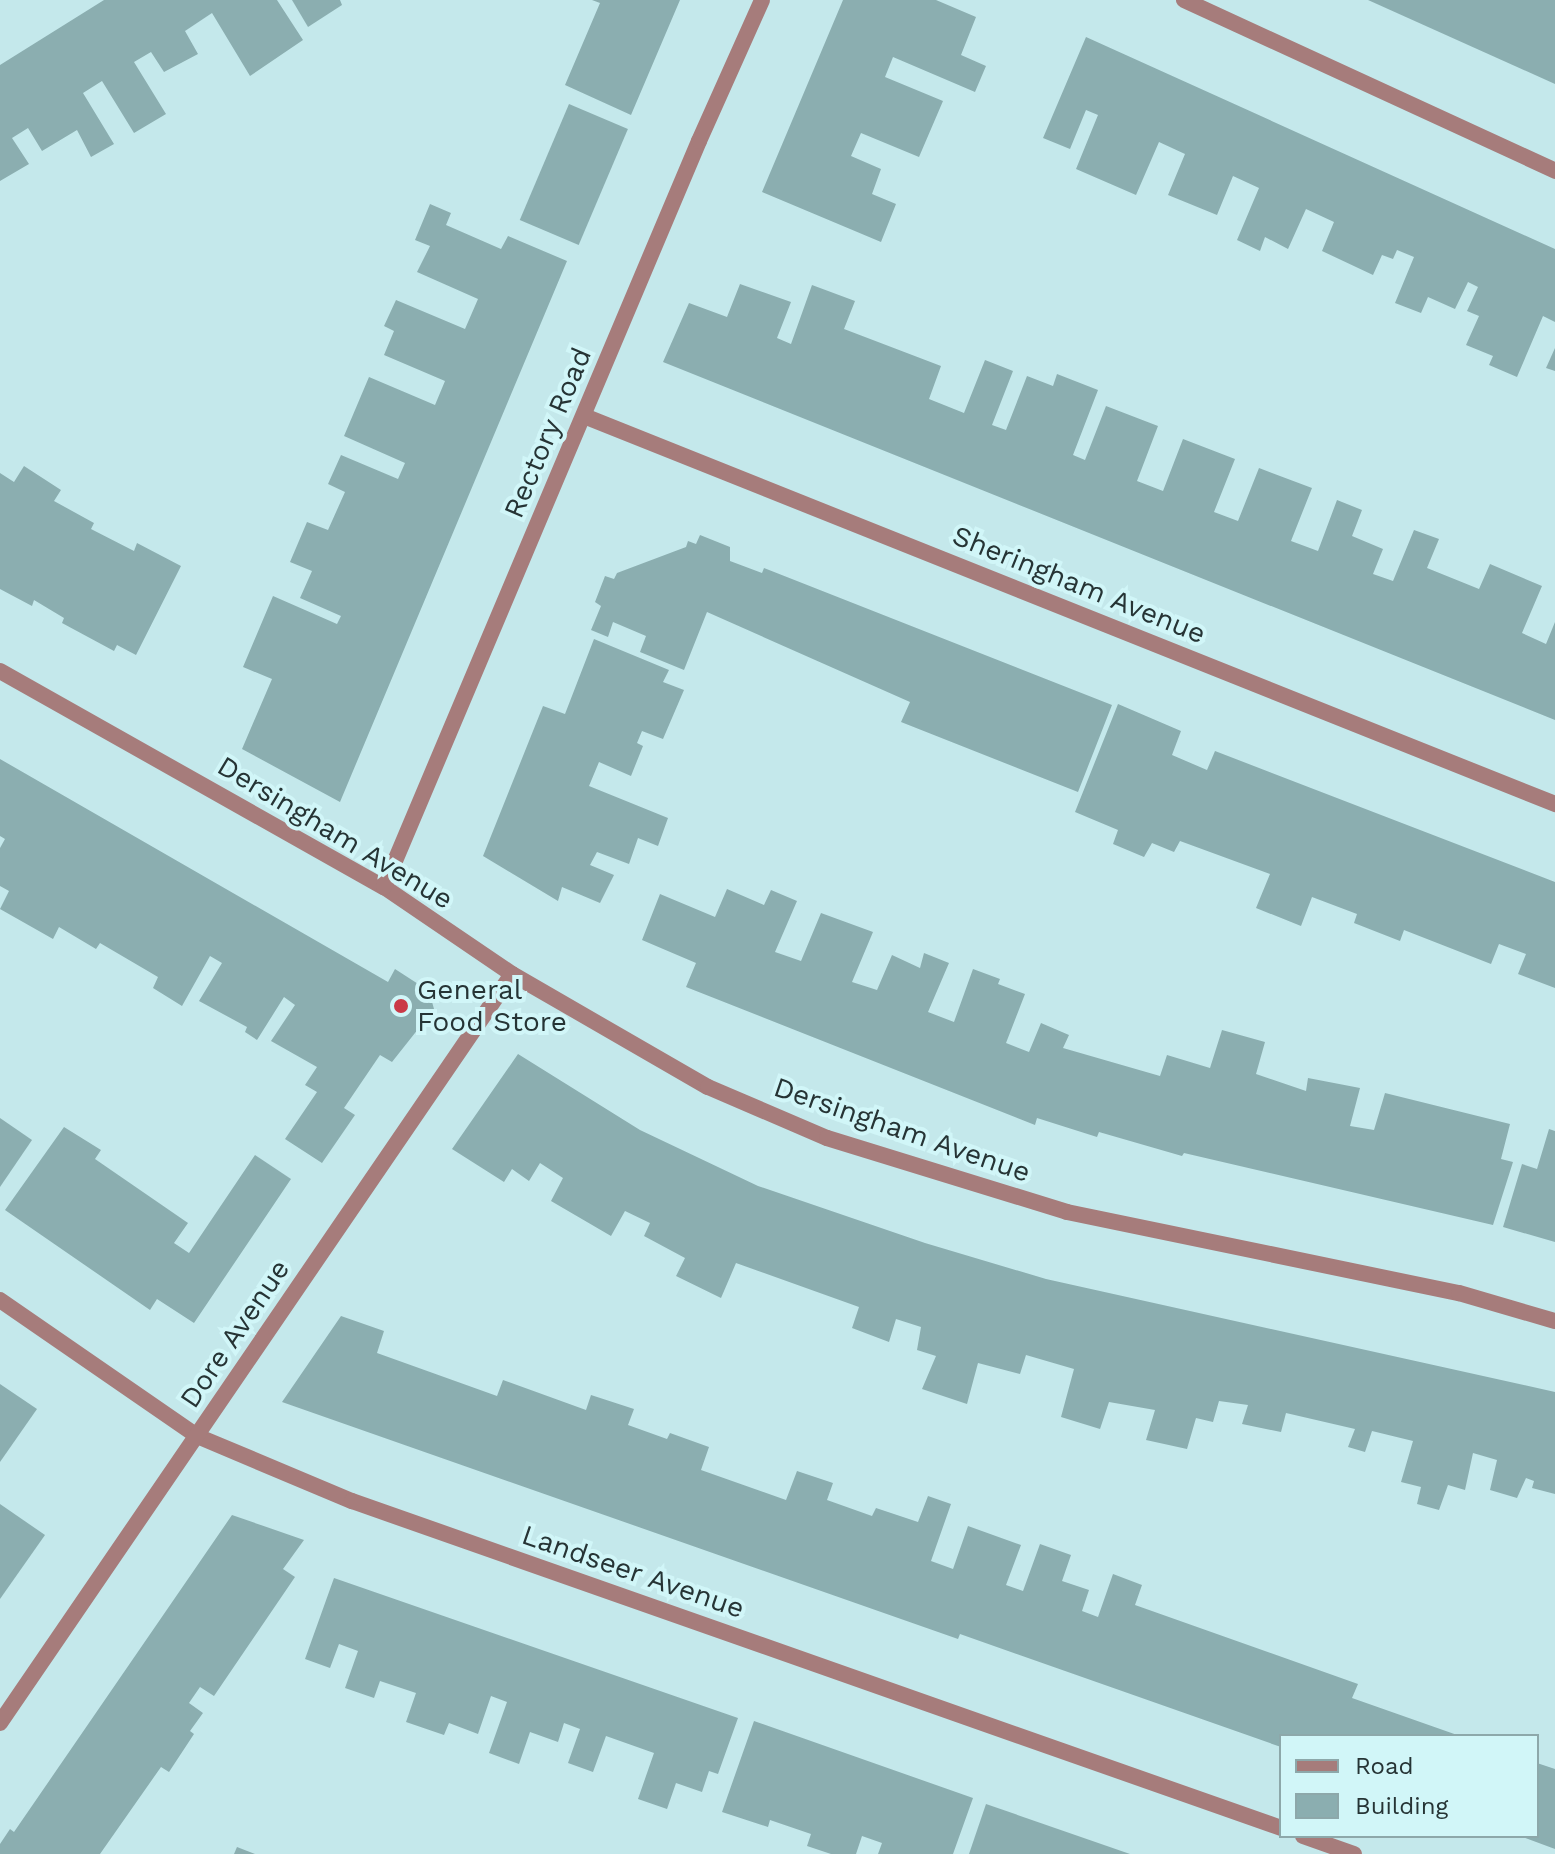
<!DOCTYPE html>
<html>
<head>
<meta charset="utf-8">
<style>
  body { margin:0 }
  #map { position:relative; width:1555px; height:1854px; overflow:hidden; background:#c4e8eb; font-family:"Work Sans",sans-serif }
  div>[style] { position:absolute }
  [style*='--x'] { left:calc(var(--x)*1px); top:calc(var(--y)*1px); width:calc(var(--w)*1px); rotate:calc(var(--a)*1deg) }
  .building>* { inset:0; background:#8baeb0; transform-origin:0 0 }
  .street>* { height:16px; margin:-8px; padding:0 8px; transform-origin:8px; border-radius:8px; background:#a67c7b }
  .dots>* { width:22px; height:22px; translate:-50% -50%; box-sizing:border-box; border:4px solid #d1f6f8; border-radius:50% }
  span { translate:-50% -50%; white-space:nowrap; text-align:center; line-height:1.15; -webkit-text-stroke:8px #d1f6f8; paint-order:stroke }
  .street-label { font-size:28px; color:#263435 }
  .poi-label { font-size:28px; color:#263435 }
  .left { translate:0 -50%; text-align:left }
  .legend { position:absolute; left:1279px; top:1734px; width:260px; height:104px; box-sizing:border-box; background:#d1f6f8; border:2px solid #8da8aa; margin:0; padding:10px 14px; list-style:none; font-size:24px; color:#263435 }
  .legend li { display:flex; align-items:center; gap:16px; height:40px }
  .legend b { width:40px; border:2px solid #8da8aa }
</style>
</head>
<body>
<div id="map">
  <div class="building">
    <i style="clip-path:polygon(104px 0,277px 0,303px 40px,250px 76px,212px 13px,185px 31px,198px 54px,164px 72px,151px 52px,134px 62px,166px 114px,134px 133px,102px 81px,83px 93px,114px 144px,91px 157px,77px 130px,42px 151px,28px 128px,12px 138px,29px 164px,0 181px,0 65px)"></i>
    <i style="clip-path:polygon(292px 0,340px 0,342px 5px,308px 27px)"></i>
    <i style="clip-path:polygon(592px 0,680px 0,631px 115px,565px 85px,600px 3px)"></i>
    <i style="clip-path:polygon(843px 0,936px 0,976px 17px,961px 55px,986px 66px,975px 92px,893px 57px,885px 77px,943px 101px,919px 157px,861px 133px,851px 156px,881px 169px,872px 194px,896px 204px,881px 242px,762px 192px)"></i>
    <i style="clip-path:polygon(1368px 0,1555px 0,1555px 84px)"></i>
    <i style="clip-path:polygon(1086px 37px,1555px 249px,1555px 322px,1543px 316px,1517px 377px,1489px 365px,1493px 356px,1466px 345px,1479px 316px,1467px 311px,1478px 287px,1468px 282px,1455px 309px,1428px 297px,1421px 313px,1395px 303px,1414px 257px,1397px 250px,1393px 259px,1382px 255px,1373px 275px,1322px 251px,1334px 222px,1306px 209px,1288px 249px,1265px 237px,1260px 251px,1237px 240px,1259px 188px,1233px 176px,1217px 215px,1168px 195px,1185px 154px,1159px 142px,1136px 195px,1076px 169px,1098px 115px,1086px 110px,1070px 149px,1043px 138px)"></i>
    <i style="left:569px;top:104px;width:64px;height:126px;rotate:23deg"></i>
    <i style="clip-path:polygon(430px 204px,451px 213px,446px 225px,501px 249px,508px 236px,567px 261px,340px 802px,242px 749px,272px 679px,243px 667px,273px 596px,337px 624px,341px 616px,300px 598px,312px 571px,290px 562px,307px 522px,328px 530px,345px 492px,328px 484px,341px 455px,398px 479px,405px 463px,344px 436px,369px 377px,435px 405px,445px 381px,384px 355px,394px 331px,384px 326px,396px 300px,465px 329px,478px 299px,417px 272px,430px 246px,415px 240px)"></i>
    <i style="clip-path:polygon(740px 284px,791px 302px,777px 338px,791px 344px,812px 285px,855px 301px,844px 329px,941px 366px,929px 399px,964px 413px,985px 360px,1013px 371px,992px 425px,1006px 430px,1027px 376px,1053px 386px,1057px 374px,1098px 390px,1073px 455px,1085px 460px,1106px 406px,1158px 426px,1137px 481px,1163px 491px,1183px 439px,1235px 459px,1214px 512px,1238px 521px,1259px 468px,1312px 488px,1291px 541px,1318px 551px,1337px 500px,1362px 510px,1352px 536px,1383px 549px,1373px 574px,1393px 581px,1414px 530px,1439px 539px,1427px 568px,1479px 589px,1490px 564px,1542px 586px,1522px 633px,1546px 644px,1555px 622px,1555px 720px,663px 362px,689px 303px,727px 317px)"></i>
    <i style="clip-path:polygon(1555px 348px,1555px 371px,1546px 368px)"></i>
    <i style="clip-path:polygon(24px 466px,61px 490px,54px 501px,94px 523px,91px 529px,134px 551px,137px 543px,181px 566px,136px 655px,117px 645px,114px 651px,62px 623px,64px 618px,34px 600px,32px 606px,0 589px,0 473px,14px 482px)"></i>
    <i style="clip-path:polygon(700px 535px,730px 547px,730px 561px,762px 573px,764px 568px,1112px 705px,1078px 792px,901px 722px,910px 702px,707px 612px,684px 670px,640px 652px,646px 636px,613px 622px,608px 637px,591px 630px,601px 606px,595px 602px,605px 576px,614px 579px,617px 573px,686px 547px,688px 541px,696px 544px)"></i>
    <i style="clip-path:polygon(594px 639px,669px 670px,663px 682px,684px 690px,663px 739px,642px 731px,637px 743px,643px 746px,631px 776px,599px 762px,589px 786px,668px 818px,658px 846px,638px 838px,629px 864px,597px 852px,590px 865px,614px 875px,600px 903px,562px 887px,558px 901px,483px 856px,543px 706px,565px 714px)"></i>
    <i style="clip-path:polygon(1118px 704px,1181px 731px,1172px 755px,1207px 770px,1215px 751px,1555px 882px,1555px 988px,1518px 974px,1526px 954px,1499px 944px,1491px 964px,1404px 930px,1400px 941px,1354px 923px,1357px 914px,1312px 897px,1301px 926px,1256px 908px,1270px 874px,1180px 841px,1174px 852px,1152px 843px,1144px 857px,1113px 844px,1118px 830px,1075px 812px)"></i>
    <i style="clip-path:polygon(0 759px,388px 982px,395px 969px,429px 991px,434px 1009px,392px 1062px,380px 1055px,344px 1108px,355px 1115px,322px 1163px,285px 1139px,317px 1092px,305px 1085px,317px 1067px,271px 1041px,295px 1005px,284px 997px,257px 1040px,245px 1032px,247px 1027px,199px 1001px,222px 963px,210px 956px,182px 1006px,153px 988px,158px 977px,100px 943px,96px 949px,59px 927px,53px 939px,0 909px,9px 891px,0 886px,0 848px,5px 839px,0 836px)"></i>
    <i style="clip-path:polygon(727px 889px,764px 905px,771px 890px,797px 901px,775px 952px,801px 961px,821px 913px,873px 932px,852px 982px,877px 990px,892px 955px,920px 968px,924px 953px,949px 963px,928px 1012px,954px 1022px,973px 969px,1000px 979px,998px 984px,1025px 994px,1006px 1043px,1029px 1052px,1041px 1023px,1069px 1035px,1063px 1048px,1160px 1076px,1167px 1055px,1210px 1068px,1222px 1030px,1265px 1042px,1256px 1074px,1306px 1091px,1308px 1078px,1360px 1088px,1350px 1126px,1374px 1130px,1385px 1093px,1510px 1124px,1501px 1159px,1513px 1162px,1493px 1225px,1184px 1153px,1182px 1156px,1099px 1132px,1097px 1137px,1037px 1118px,1035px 1125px,686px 987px,696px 963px,642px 940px,660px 894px,715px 917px)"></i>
    <i style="clip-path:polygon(518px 1054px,640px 1130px,758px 1186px,925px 1243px,1046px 1279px,1555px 1392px,1555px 1494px,1532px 1488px,1534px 1481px,1526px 1478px,1517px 1498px,1490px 1490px,1497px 1460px,1473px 1453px,1465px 1490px,1448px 1485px,1439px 1510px,1417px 1504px,1421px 1487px,1401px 1482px,1413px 1441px,1372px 1431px,1365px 1452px,1348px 1447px,1355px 1429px,1286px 1413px,1281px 1432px,1242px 1424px,1248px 1405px,1219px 1401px,1213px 1422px,1196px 1418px,1187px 1449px,1146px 1440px,1155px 1410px,1109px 1402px,1100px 1429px,1061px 1417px,1074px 1369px,1026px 1355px,1020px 1374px,978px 1363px,967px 1404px,922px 1389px,936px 1356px,917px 1350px,921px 1327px,896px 1319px,889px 1342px,852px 1328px,859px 1307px,736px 1263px,721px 1298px,676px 1276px,685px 1258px,644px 1236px,650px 1223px,625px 1211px,611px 1236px,551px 1201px,563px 1178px,540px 1163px,529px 1181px,512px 1169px,504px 1182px,452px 1149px)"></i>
    <i style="clip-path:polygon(0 1118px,32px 1140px,0 1187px)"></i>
    <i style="clip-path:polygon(64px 1127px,101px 1150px,95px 1159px,188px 1223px,174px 1243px,189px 1253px,255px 1155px,291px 1179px,194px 1323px,157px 1299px,150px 1310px,5px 1210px)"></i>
    <i style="clip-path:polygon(1549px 1129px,1555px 1131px,1555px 1242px,1503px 1227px,1522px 1164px,1537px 1169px)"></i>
    <i style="clip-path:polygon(341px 1316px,384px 1331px,377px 1353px,497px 1396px,503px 1380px,586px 1410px,591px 1395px,634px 1409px,628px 1425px,667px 1439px,670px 1433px,709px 1447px,701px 1470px,786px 1500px,797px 1471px,833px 1483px,827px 1500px,872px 1516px,876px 1508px,918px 1522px,928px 1496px,951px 1504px,931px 1561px,953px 1569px,968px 1526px,1021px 1545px,1006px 1585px,1023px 1591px,1040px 1544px,1071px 1555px,1062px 1581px,1089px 1590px,1082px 1611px,1098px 1617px,1113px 1574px,1142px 1585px,1135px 1605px,1358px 1684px,1352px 1698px,1460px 1736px,1281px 1736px,1281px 1747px,960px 1634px,958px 1639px,282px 1402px)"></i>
    <i style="clip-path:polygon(0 1384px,37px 1409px,0 1462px)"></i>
    <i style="clip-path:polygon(0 1504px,45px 1535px,0 1599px)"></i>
    <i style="clip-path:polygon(232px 1515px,304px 1540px,283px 1569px,295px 1577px,214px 1696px,200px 1687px,189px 1703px,203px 1713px,190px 1731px,194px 1734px,169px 1772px,161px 1767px,100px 1854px,0 1854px,0 1844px,10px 1829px,14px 1832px)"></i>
    <i style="clip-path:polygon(334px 1578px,738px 1718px,718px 1774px,709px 1771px,702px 1792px,676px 1783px,667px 1809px,638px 1799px,654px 1753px,606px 1736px,593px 1772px,568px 1763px,580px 1729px,564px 1723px,558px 1742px,530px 1732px,519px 1764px,489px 1753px,507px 1702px,491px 1696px,478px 1734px,449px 1723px,444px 1735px,406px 1722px,416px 1693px,380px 1681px,374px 1698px,345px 1688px,358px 1651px,339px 1644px,330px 1668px,305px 1659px)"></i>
    <i style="clip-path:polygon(754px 1721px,973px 1798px,953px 1854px,878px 1854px,882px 1843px,862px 1836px,856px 1854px,831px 1854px,807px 1846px,811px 1834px,770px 1820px,768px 1827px,722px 1812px)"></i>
    <i style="clip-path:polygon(1537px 1763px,1555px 1769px,1555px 1849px,1520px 1836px,1537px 1836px)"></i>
    <i style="clip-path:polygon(986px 1804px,1130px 1854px,969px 1854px)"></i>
    <i style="clip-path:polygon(237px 1847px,255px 1854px,234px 1854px)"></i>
  </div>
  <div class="street">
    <i style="--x:1184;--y:0;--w:409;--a:24.7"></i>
    <i style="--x:584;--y:416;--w:1046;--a:21.78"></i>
    <i style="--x:0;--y:671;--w:441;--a:29.4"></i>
    <i style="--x:384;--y:887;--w:155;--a:34.2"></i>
    <i style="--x:512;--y:974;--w:226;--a:30"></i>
    <i style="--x:708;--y:1087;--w:129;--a:23.2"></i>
    <i style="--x:827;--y:1138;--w:251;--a:17.1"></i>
    <i style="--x:1067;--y:1212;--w:400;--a:11.7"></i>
    <i style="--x:1459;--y:1293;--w:100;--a:16.3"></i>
    <i style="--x:384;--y:887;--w:810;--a:-67.11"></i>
    <i style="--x:699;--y:141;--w:154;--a:-65.9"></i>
    <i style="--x:0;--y:1300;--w:239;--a:34.6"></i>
    <i style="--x:197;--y:1436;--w:168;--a:22.8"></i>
    <i style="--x:352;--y:1501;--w:985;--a:19.39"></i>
    <i style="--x:0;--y:1723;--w:907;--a:-55.64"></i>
    <i style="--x:1303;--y:1836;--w:54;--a:19.4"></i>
  </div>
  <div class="dots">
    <i style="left:401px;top:1006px;background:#ca3a47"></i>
  </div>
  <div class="street-label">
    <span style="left:548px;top:433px;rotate:-67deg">Rectory Road</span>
    <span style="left:1079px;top:585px;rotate:22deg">Sheringham Avenue</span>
    <span style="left:335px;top:833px;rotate:31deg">Dersingham Avenue</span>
    <span style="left:902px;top:1130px;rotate:19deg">Dersingham Avenue</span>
    <span style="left:235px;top:1334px;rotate:-56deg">Dore Avenue</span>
    <span style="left:633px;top:1572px;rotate:19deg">Landseer Avenue</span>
  </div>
  <div class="poi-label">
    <span class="left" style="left:417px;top:1006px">General<br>Food Store</span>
  </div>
  <ul class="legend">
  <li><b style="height:10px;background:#a67c7b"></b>Road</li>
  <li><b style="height:22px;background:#8baeb0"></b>Building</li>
  </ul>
</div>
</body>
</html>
